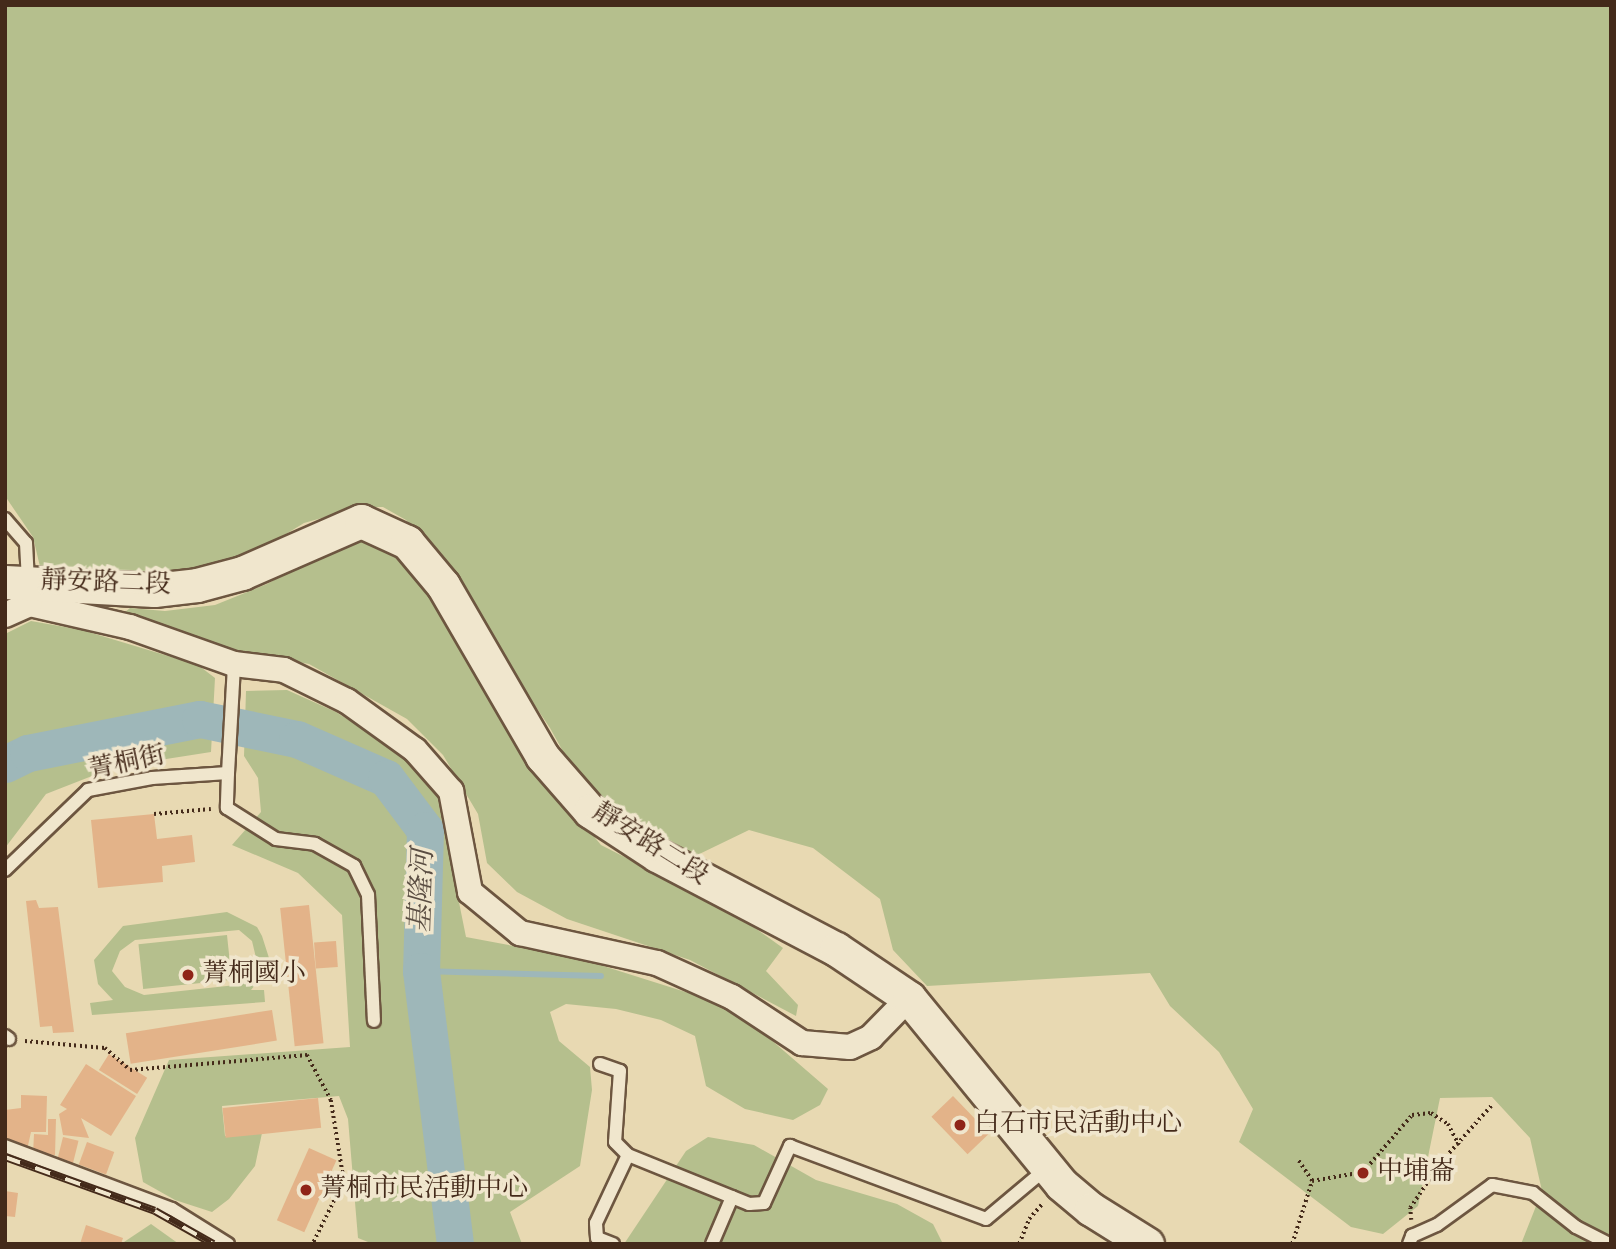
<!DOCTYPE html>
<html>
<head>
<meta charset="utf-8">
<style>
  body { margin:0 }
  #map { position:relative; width:1616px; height:1249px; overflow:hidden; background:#e8d9b2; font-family:"Old Standard TT","Noto Serif TC",serif }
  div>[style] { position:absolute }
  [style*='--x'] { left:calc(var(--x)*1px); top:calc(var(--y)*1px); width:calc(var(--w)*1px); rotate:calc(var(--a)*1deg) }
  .green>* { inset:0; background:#b5bf8d; transform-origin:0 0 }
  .stream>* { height:6px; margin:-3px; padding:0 3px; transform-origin:3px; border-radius:3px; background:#9eb7b9 }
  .river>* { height:37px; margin:-18.5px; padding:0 18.5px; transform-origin:18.5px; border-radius:18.5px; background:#9eb7b9 }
  .building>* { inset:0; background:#e3b389; transform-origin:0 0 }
  .path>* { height:3.5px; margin-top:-1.75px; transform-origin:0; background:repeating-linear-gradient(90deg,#442a1a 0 2px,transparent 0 5.5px) }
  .roads { filter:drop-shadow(2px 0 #6d5640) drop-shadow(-2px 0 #6d5640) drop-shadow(0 2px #6d5640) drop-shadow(0 -2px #6d5640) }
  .lane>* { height:12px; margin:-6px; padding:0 6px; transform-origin:6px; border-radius:6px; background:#f0e6cd }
  .street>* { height:24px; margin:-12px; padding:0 12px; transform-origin:12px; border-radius:12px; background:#f0e6cd }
  .secondary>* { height:33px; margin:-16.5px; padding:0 16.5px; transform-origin:16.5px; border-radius:16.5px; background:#f0e6cd }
  .rail>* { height:8px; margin-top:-4px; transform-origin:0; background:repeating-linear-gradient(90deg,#f0e6cd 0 16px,#442a1a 0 32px); box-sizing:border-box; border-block:2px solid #442a1a }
  .dots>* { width:19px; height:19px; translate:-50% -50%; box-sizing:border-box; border:4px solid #f0e6cd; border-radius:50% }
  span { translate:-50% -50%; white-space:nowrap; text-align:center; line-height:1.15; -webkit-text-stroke:7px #f0e6cd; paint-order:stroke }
  .street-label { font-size:26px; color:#442a1a }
  .poi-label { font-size:26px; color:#442a1a }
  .left { translate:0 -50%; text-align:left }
  .water-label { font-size:28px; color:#5a4d42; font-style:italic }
  .frame { position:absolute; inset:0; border:7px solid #442a1a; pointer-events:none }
</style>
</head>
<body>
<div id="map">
  <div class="green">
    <i style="clip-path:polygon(5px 5px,1611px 5px,1611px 1244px,1521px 1244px,1542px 1191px,1530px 1138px,1492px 1097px,1440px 1098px,1418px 1206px,1383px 1234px,1351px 1227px,1239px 1142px,1253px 1109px,1219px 1052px,1170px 1006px,1150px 973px,927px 986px,893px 950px,880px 899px,813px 848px,749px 830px,689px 859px,613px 810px,580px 782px,550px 728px,439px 563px,406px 520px,383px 507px,361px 507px,304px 523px,255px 553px,205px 573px,154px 578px,41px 571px,33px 537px,5px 496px)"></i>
    <i style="clip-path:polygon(353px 537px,381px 545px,400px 559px,437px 607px,509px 734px,601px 845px,734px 913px,783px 948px,766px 971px,798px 1005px,796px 1016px,690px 960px,567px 919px,517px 892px,487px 863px,478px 814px,443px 755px,407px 719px,309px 664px,229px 649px,124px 613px,130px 608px,165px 611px,215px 605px,267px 584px)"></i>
    <i style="clip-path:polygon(31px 621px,82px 630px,198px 665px,215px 678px,211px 752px,115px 767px,46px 794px,5px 848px,5px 634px)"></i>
    <i style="clip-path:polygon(287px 690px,336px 712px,403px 755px,437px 793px,466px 937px,578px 958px,733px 1007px,828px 1089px,820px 1105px,793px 1120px,745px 1109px,706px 1086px,695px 1036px,661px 1020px,616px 1009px,566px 1004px,550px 1012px,559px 1041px,590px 1067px,592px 1090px,580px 1166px,510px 1212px,522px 1244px,373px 1244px,358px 1238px,348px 1119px,339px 1096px,222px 1106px,225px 1136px,262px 1133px,255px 1166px,229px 1199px,212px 1212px,175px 1200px,143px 1182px,135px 1138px,169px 1060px,350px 1047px,342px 915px,298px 873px,232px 845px,261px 812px,258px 778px,244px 756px,246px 691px)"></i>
    <i style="clip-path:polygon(evenodd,227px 912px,257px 927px,262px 936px,269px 958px,267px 970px,251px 990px,264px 990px,265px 1002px,92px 1015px,90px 1003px,113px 1000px,98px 984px,94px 960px,123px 926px,227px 912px,239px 930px,252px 941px,257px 962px,236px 985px,144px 995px,125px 987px,112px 971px,120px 951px,135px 940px,239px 930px)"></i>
    <i style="left:227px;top:935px;width:45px;height:89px;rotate:84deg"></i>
    <i style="clip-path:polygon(708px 1137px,754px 1145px,816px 1180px,897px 1204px,933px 1224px,943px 1244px,624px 1244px,686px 1151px)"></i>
    <i style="clip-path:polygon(151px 1224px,179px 1244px,121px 1244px)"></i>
  </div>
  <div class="stream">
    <i style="--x:421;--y:971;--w:180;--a:1.6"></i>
  </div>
  <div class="river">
    <i style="--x:5;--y:764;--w:25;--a:-26"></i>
    <i style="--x:28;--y:753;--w:175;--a:-11.2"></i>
    <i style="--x:200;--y:719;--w:99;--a:11.7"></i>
    <i style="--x:297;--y:739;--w:97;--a:23.7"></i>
    <i style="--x:386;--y:778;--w:65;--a:53.1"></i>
    <i style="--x:425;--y:830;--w:141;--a:91.6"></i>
    <i style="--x:421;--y:971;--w:275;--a:82.9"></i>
  </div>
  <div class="building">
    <i style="clip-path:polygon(154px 814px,157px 839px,192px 835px,195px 862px,162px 866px,163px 882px,98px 888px,91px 820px)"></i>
    <i style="clip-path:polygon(36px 900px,39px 908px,58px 907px,74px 1032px,53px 1033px,52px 1026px,40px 1027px,26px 901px)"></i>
    <i style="left:309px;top:905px;width:139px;height:29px;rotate:84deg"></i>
    <i style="left:336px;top:941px;width:26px;height:22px;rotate:86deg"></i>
    <i style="left:272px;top:1010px;width:31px;height:148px;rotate:81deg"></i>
    <i style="left:109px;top:1054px;width:45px;height:19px;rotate:32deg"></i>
    <i style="clip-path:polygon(86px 1064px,136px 1096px,111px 1136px,81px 1118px,89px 1138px,63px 1135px,59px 1114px,67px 1109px,60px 1105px)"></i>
    <i style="clip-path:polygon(21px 1095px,47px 1096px,46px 1132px,31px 1132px,27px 1150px,5px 1142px,5px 1110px,21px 1108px)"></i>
    <i style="left:953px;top:1096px;width:52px;height:30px;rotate:46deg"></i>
    <i style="left:318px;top:1098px;width:30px;height:96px;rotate:84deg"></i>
    <i style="clip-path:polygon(48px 1119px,56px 1119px,55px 1155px,33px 1154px,34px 1134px,48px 1135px)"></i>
    <i style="left:63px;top:1137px;width:16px;height:25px;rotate:14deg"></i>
    <i style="left:87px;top:1142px;width:29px;height:24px;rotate:20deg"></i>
    <i style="left:309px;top:1148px;width:30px;height:79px;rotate:24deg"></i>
    <i style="clip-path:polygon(5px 1191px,18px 1193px,15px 1217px,5px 1216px)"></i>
    <i style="clip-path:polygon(86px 1225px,123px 1238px,121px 1244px,80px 1244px)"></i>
  </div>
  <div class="path">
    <i style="--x:154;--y:814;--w:57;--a:-5"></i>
    <i style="--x:25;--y:1041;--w:80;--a:5"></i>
    <i style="--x:105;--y:1048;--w:33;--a:41"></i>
    <i style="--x:130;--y:1070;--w:178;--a:-4.8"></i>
    <i style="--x:307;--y:1055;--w:51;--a:61.9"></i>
    <i style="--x:331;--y:1100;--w:82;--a:80.9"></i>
    <i style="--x:344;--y:1181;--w:70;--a:116.2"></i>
    <i style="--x:1312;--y:1181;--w:52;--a:-10"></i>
    <i style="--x:1363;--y:1172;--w:75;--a:-49.3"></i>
    <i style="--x:1412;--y:1115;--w:19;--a:-6"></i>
    <i style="--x:1431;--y:1113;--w:20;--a:33"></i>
    <i style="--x:1448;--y:1124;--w:24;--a:62"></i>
    <i style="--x:1411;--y:1220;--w:12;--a:-95"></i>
    <i style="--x:1410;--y:1208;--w:57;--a:-55.8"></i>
    <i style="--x:1442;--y:1161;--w:74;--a:-48.3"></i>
    <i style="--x:1019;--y:1244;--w:27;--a:-68"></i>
    <i style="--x:1029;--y:1219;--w:21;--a:-49"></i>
    <i style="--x:1292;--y:1244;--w:66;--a:-72.4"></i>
    <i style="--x:1312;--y:1181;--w:25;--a:-124"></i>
  </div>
  <div class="roads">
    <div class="lane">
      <i style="--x:5;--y:519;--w:32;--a:49"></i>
      <i style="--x:26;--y:543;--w:38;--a:87"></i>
      <i style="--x:228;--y:773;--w:35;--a:92"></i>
      <i style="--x:227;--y:808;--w:58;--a:32.3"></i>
      <i style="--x:276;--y:839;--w:39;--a:7"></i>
      <i style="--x:315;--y:844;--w:45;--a:29.4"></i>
      <i style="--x:354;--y:866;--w:32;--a:64"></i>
      <i style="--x:368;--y:895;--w:126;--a:87.3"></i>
      <i style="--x:5;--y:870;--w:115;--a:-43.9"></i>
      <i style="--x:88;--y:790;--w:65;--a:-10.6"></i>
      <i style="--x:152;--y:778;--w:76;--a:-3.8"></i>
      <i style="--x:228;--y:773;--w:109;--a:-86.8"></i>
      <i style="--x:5;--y:1036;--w:5;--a:37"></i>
      <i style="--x:600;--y:1064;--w:21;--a:19"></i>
      <i style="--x:620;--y:1071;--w:71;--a:94"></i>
      <i style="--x:615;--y:1142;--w:18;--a:45"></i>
      <i style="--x:628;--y:1155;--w:131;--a:22"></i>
      <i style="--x:749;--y:1204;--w:15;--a:-4"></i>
      <i style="--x:764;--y:1203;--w:63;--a:-65.5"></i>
      <i style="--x:790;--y:1146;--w:209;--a:20.4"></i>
      <i style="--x:986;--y:1219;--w:80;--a:-39.9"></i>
      <i style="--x:5;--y:1146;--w:178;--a:20.7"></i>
      <i style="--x:172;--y:1209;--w:66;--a:32"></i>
      <i style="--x:613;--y:1244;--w:17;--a:-159"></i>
      <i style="--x:597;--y:1238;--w:15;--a:-94"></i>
      <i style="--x:596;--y:1223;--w:75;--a:-64.8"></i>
      <i style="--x:712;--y:1244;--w:51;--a:-66.9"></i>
      <i style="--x:1409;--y:1244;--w:9;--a:-69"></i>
      <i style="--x:1412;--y:1236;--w:27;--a:-24"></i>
      <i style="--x:1437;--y:1225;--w:68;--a:-36"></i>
      <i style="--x:1492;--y:1185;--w:42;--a:11"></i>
      <i style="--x:1533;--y:1193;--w:55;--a:38.3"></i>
      <i style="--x:1576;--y:1227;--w:38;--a:27"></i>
    </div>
    <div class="street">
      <i style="--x:30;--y:604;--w:103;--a:13"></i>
      <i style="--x:130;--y:627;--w:110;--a:19.6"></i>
      <i style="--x:234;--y:664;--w:50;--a:6.8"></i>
      <i style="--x:284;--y:670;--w:70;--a:26.2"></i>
      <i style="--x:347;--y:701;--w:84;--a:35.8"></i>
      <i style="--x:415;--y:750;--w:55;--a:48.7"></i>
      <i style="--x:451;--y:791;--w:103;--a:79.3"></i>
      <i style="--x:470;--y:892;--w:65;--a:39.4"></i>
      <i style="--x:520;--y:933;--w:140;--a:12.4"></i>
      <i style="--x:657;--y:963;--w:82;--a:24.4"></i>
      <i style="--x:732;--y:997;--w:84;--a:33.3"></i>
      <i style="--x:802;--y:1043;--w:48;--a:4.8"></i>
      <i style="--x:850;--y:1047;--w:23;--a:-25"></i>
      <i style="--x:871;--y:1037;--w:54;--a:-45.7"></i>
      <i style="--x:5;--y:615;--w:27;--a:-24"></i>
      <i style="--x:30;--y:604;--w:15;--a:-98"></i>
    </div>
    <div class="secondary">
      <i style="--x:5;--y:582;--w:149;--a:3.1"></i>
      <i style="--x:154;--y:590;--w:43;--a:-6.6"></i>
      <i style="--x:197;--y:585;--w:47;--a:-14.9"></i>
      <i style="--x:242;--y:573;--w:130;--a:-23.6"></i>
      <i style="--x:361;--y:521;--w:51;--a:24.5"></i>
      <i style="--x:407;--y:542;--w:56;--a:50.1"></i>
      <i style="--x:443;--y:585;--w:198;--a:59.9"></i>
      <i style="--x:542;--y:756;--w:73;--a:48.9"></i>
      <i style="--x:590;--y:811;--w:80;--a:33.3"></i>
      <i style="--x:657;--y:855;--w:202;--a:27.7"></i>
      <i style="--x:836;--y:949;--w:88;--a:33.9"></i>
      <i style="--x:909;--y:998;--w:240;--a:50.7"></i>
      <i style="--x:1061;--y:1184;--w:39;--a:40"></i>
      <i style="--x:1091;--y:1209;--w:66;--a:32"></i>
    </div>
  </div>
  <div class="rail">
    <i style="--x:5;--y:1157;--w:159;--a:19.8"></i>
    <i style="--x:155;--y:1211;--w:67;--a:29.6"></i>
  </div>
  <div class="dots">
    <i style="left:188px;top:975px;background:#8f2418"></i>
    <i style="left:960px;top:1125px;background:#8f2418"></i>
    <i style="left:1363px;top:1173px;background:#8f2418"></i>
    <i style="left:306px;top:1190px;background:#8f2418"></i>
  </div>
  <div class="street-label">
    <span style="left:106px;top:584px;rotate:2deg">靜安路二段</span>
    <span style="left:127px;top:764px;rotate:-12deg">菁桐街</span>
    <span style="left:650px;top:845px;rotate:32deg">靜安路二段</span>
  </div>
  <div class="poi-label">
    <span class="left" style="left:202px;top:975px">菁桐國小</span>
    <span class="left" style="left:974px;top:1125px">白石市民活動中心</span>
    <span class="left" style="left:1377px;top:1173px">中埔崙</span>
    <span class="left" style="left:320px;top:1190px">菁桐市民活動中心</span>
  </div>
  <div class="water-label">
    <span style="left:423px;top:891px;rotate:-88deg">基隆河</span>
  </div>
  <div class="frame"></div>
</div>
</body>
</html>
